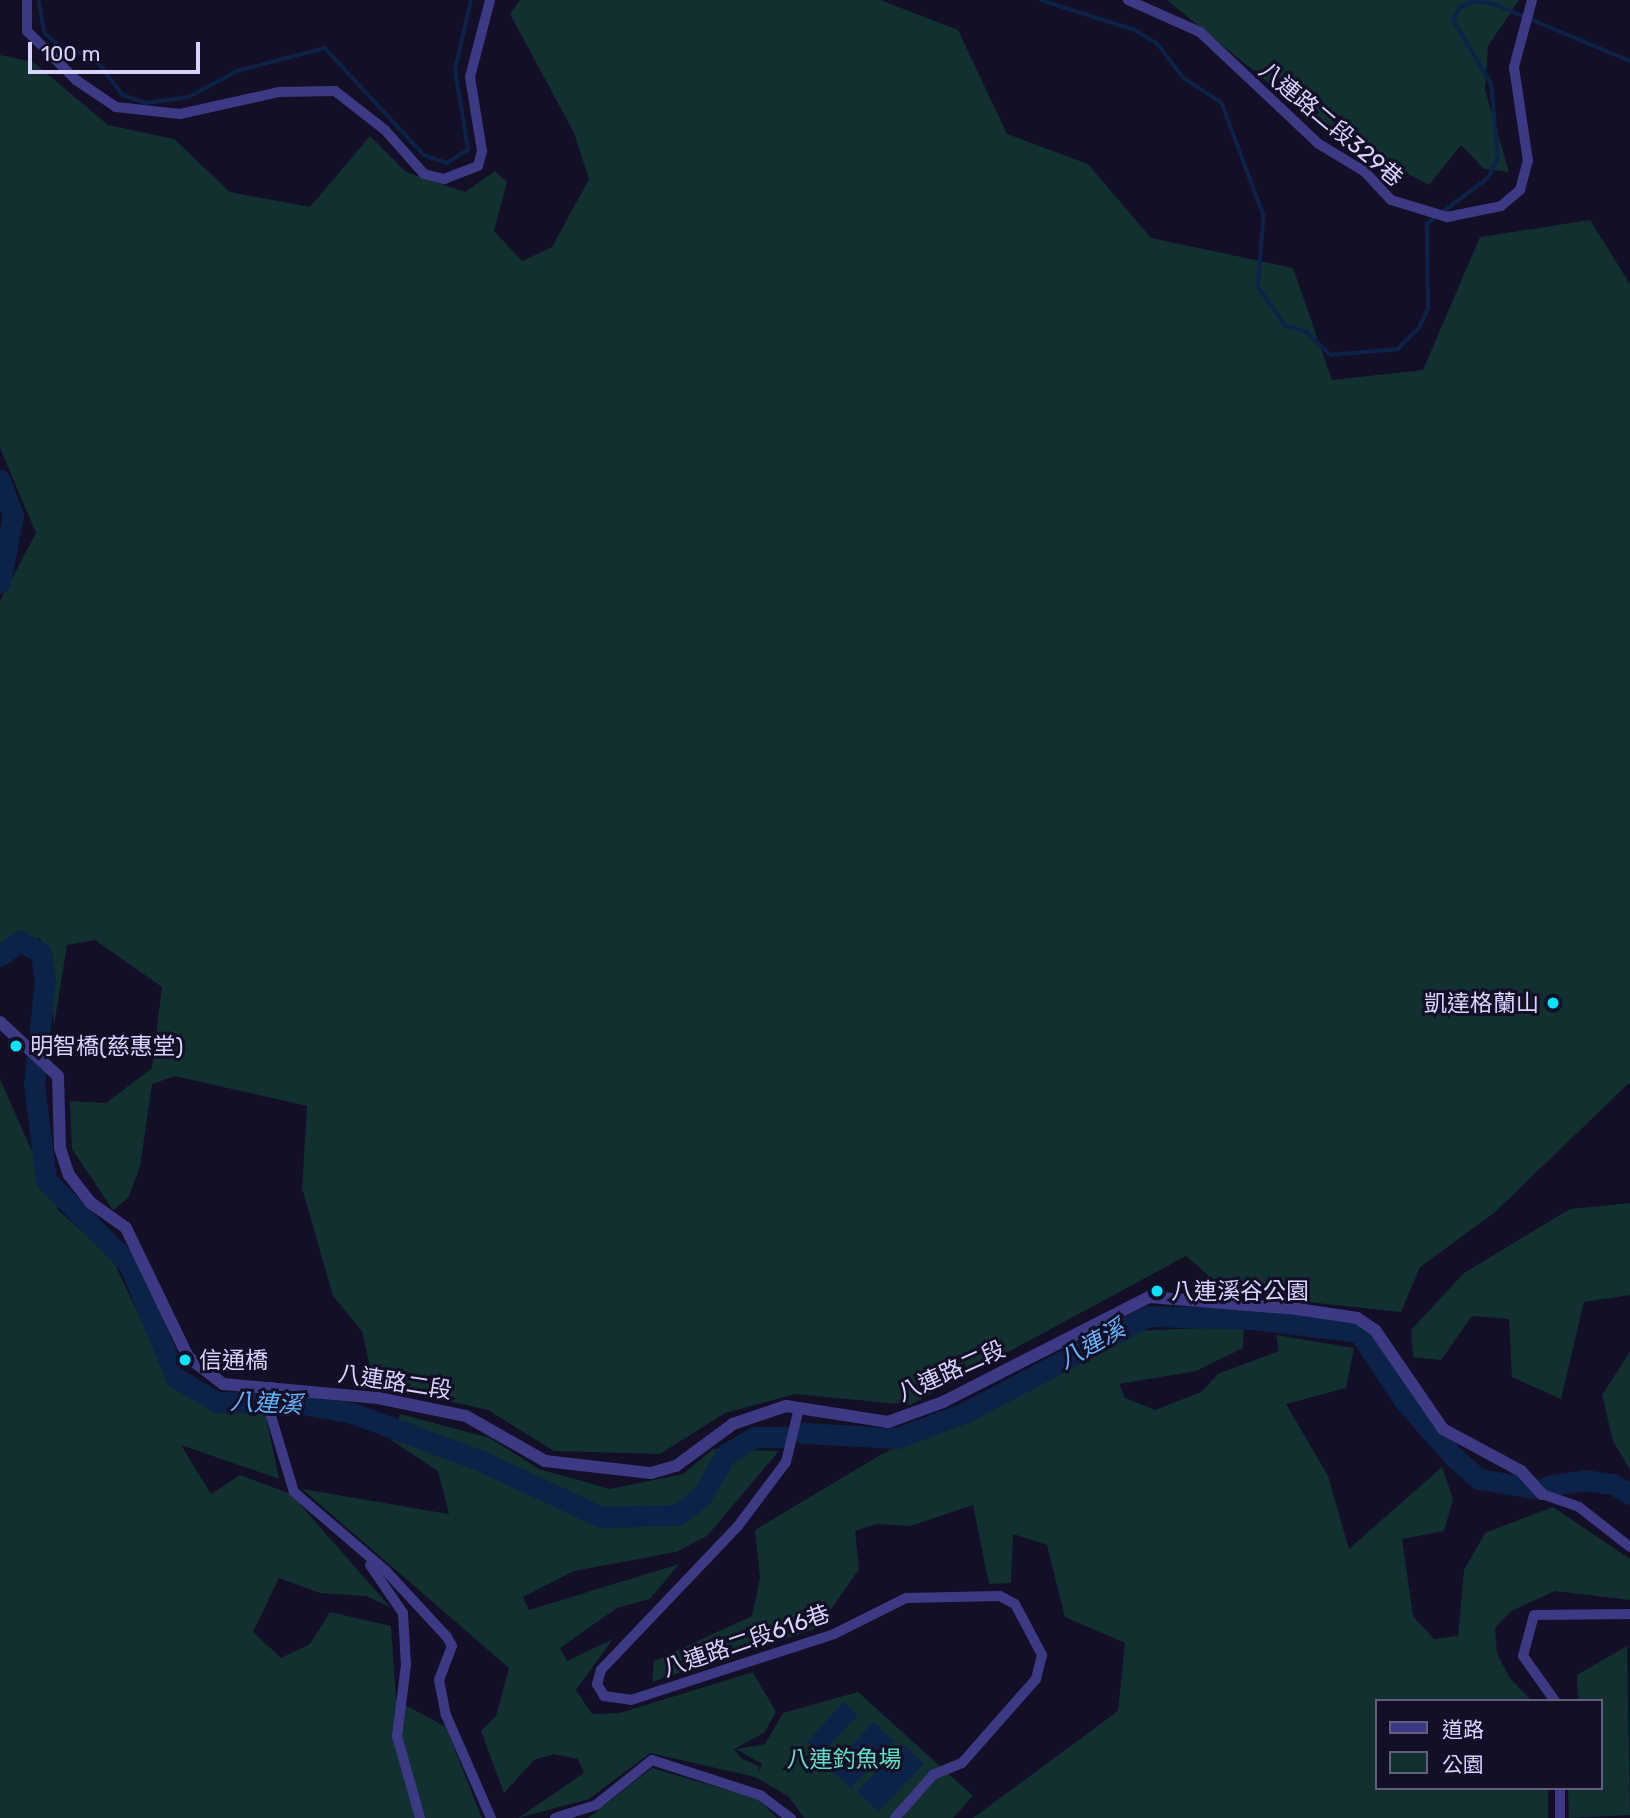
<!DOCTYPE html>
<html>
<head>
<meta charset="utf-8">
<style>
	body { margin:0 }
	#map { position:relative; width:1630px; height:1818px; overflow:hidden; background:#130f26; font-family:Rubik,"Noto Sans TC",sans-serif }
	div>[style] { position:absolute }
	.green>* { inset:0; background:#12302f }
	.water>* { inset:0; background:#0c2248; transform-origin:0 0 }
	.stream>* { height:3.5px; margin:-1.75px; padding:0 1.75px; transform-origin:1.75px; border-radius:1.75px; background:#0c2248 }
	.river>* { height:21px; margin:-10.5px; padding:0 10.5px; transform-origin:10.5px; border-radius:10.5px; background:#0c2248 }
	.minor>* { height:10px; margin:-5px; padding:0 5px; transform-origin:5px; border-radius:5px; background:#3d3a85 }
	.tertiary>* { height:12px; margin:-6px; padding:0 6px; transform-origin:6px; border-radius:6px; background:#3d3a85 }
	.dots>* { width:19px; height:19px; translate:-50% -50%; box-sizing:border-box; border:4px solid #130f26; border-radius:50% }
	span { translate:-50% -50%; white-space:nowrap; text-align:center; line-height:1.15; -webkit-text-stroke:6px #130f26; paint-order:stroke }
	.street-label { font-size:23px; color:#d9d4ff }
	.poi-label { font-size:23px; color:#d9d4ff }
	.right { translate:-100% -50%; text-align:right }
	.left { translate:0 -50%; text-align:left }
	.park-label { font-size:23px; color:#5fe0c0 }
	.water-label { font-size:24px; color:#62b6ff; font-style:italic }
	.legend { position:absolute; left:1375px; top:1699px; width:228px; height:91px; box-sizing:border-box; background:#130f26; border:2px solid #625e7d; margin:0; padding:9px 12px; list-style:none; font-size:21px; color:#d9d4ff }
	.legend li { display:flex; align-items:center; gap:14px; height:35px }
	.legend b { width:35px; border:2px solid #625e7d }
	.scale { position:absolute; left:28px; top:42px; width:172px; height:32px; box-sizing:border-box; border:4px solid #d9d4ff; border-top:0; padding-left:9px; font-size:21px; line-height:24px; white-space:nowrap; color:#d9d4ff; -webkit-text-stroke:5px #130f26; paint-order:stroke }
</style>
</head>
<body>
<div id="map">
	<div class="green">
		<div style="clip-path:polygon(520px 0,880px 0,958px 30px,1007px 134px,1088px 164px,1151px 238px,1293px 268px,1332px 380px,1423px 370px,1480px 237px,1590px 220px,1630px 284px,1630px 1082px,1494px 1213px,1420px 1267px,1401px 1312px,1205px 1291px,1208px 1275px,1186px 1256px,910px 1405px,795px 1394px,725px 1413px,660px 1454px,554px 1451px,488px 1410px,374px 1384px,362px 1331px,333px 1296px,302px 1188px,307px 1106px,175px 1076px,152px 1084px,140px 1167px,128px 1198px,113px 1210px,72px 1149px,70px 1101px,106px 1103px,152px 1068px,162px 987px,95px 940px,67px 945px,54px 1026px,49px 951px,39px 938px,0 957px,0 601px,36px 533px,0 448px,0 55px,33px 62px,108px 125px,174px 139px,230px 192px,310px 207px,370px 136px,406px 172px,465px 192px,495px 171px,507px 182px,494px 231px,522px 261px,552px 247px,589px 179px,574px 133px,510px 14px)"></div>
		<div style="clip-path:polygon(1167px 0,1519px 0,1488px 46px,1485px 90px,1509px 172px,1484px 169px,1461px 145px,1429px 185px,1326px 130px)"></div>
		<div style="clip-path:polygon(0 1079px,58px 1210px,112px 1258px,161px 1362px,211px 1410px,265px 1412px,279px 1479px,181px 1445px,211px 1494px,240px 1475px,291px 1494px,391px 1608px,367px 1596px,320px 1593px,279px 1578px,253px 1632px,281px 1658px,310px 1644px,330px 1612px,391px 1626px,396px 1700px,446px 1727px,482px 1818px,0 1818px)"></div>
		<div style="clip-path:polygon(1630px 1203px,1630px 1295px,1584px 1302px,1561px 1399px,1512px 1377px,1509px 1319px,1472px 1316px,1441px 1360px,1413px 1357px,1411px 1330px,1464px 1273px,1570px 1209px)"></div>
		<div style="clip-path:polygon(1244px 1326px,1243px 1348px,1196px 1371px,1119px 1384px,1125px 1398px,1155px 1410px,1201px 1392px,1218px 1374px,1279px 1351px,1276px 1335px,1354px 1348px,1346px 1388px,1286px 1404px,1328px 1476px,1349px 1549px,1442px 1467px,1453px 1499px,1444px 1531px,1402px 1539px,1413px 1616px,1434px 1639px,1458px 1636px,1464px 1570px,1485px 1533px,1553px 1507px,1630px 1559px,1630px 1600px,1555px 1591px,1511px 1611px,1495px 1628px,1497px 1653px,1509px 1677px,1532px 1701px,1376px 1701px,1376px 1788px,1548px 1788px,1548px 1818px,973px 1818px,1118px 1711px,1125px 1643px,1065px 1617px,1047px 1545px,1013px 1534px,1011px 1583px,989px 1584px,973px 1505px,911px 1526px,876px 1524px,855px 1531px,859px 1569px,818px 1628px,652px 1682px,654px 1661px,752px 1616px,760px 1578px,755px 1530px,882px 1454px,1137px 1331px)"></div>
		<div style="clip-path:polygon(1630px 1352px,1630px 1470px,1613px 1441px,1602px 1395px)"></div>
		<div style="clip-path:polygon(400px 1414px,490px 1438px,539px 1469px,610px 1489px,683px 1474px,713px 1449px,779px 1451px,707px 1536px,676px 1552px,574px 1571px,523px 1597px,529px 1610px,679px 1564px,650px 1599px,617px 1608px,560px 1648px,567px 1661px,613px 1639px,576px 1690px,592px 1714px,620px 1713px,753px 1672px,776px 1712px,764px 1733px,734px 1749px,741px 1758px,759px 1766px,757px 1774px,762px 1764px,736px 1749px,765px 1744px,783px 1713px,858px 1692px,973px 1796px,953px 1818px,804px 1818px,789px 1797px,755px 1777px,650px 1753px,589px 1799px,518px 1818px,584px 1773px,578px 1759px,554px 1754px,534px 1760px,504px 1793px,481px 1731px,496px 1716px,509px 1668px,302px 1489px,449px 1514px,438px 1471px,391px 1440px)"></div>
		<div style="clip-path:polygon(1627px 1646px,1630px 1815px,1569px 1818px,1568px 1788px,1600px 1788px,1600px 1701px,1578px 1701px,1577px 1675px)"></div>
		<div style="clip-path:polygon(652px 1768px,758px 1799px,777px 1818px,588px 1818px)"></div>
	</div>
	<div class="water">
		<div style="left:844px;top:1702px;width:19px;height:55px;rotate:43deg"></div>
		<div style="left:873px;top:1722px;width:28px;height:64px;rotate:42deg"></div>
		<div style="left:903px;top:1744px;width:29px;height:66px;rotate:44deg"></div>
	</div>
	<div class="stream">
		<div style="left:39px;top:0;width:34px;rotate:80deg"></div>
		<div style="left:45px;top:33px;width:21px;rotate:41deg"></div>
		<div style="left:61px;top:47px;width:36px;rotate:18deg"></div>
		<div style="left:95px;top:58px;width:46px;rotate:52.9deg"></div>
		<div style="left:123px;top:95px;width:24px;rotate:19deg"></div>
		<div style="left:146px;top:103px;width:43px;rotate:-7.9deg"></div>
		<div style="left:189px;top:97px;width:55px;rotate:-28.4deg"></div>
		<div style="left:237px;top:71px;width:91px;rotate:-14.6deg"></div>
		<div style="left:325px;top:48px;width:146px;rotate:47.2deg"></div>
		<div style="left:424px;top:155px;width:24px;rotate:19deg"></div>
		<div style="left:447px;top:163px;width:25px;rotate:-32deg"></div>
		<div style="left:468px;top:150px;width:81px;rotate:-99.2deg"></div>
		<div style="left:455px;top:70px;width:72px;rotate:-77.1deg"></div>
		<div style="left:1041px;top:0;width:99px;rotate:17.7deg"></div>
		<div style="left:1135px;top:30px;width:26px;rotate:31deg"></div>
		<div style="left:1157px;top:43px;width:44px;rotate:52.4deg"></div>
		<div style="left:1184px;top:78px;width:45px;rotate:33.3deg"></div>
		<div style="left:1222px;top:103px;width:121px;rotate:69.6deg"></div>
		<div style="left:1264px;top:216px;width:71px;rotate:94.8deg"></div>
		<div style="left:1258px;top:287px;width:47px;rotate:54.6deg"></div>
		<div style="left:1285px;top:325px;width:23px;rotate:18deg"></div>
		<div style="left:1307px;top:332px;width:33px;rotate:44deg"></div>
		<div style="left:1331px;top:355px;width:67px;rotate:-5.1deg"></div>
		<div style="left:1398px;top:349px;width:30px;rotate:-45deg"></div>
		<div style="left:1419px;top:328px;width:21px;rotate:-65deg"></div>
		<div style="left:1428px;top:309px;width:85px;rotate:-90.7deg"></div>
		<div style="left:1427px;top:224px;width:76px;rotate:-37deg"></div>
		<div style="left:1488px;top:178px;width:22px;rotate:-63deg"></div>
		<div style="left:1498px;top:158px;width:74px;rotate:-95.4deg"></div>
		<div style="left:1491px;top:84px;width:74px;rotate:-120.7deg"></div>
		<div style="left:1453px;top:20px;width:14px;rotate:-60deg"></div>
		<div style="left:1460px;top:8px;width:16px;rotate:-27deg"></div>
		<div style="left:1474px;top:1px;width:20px;rotate:9deg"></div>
		<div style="left:1494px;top:4px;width:147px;rotate:22.7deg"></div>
	</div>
	<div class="river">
		<div style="left:0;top:480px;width:37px;rotate:70deg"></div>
		<div style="left:13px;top:515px;width:69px;rotate:100.8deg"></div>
		<div style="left:0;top:956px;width:25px;rotate:-37deg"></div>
		<div style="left:20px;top:941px;width:24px;rotate:30deg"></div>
		<div style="left:41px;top:953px;width:27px;rotate:82deg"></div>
		<div style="left:45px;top:980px;width:105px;rotate:96deg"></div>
		<div style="left:34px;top:1084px;width:97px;rotate:82.9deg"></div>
		<div style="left:46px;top:1180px;width:118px;rotate:45.3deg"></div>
		<div style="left:129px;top:1264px;width:123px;rotate:67.6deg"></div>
		<div style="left:176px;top:1378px;width:48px;rotate:30.3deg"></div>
		<div style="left:217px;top:1402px;width:79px;rotate:0.7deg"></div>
		<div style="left:296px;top:1403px;width:57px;rotate:10.1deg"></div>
		<div style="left:352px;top:1413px;width:135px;rotate:20.3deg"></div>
		<div style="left:479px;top:1460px;width:135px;rotate:25deg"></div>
		<div style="left:601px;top:1517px;width:76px;rotate:-1.5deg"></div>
		<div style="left:677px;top:1515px;width:30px;rotate:-37deg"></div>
		<div style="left:701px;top:1497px;width:50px;rotate:-59.8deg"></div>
		<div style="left:726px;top:1454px;width:33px;rotate:-31deg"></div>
		<div style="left:754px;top:1437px;width:31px"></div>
		<div style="left:803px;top:1433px;width:94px;rotate:3deg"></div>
		<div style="left:897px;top:1438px;width:72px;rotate:-20.5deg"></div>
		<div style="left:964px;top:1413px;width:208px;rotate:-27.8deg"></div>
		<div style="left:1148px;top:1316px;width:105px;rotate:1.6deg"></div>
		<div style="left:1253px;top:1319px;width:107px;rotate:7deg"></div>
		<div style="left:1359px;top:1332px;width:80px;rotate:56.7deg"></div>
		<div style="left:1403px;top:1399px;width:74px;rotate:48.8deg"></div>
		<div style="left:1452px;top:1455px;width:36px;rotate:42deg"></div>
		<div style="left:1479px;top:1479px;width:56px;rotate:9.3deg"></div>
		<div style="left:1548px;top:1486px;width:36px;rotate:-9deg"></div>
		<div style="left:1584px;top:1480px;width:29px;rotate:8deg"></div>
		<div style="left:1613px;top:1484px;width:20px;rotate:30deg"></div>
	</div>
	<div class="minor">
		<div style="left:27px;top:0;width:31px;rotate:90deg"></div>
		<div style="left:27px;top:31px;width:69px;rotate:45deg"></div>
		<div style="left:76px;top:80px;width:48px;rotate:34deg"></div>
		<div style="left:116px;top:107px;width:64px;rotate:6.2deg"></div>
		<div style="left:180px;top:114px;width:101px;rotate:-12.5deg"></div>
		<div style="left:279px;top:92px;width:56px;rotate:-1deg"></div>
		<div style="left:335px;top:91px;width:63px;rotate:38deg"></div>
		<div style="left:385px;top:130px;width:59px;rotate:48.4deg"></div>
		<div style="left:424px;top:174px;width:21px;rotate:14deg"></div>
		<div style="left:444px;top:179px;width:36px;rotate:-21deg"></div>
		<div style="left:478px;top:166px;width:16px;rotate:-75deg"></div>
		<div style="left:482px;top:151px;width:75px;rotate:-99.2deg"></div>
		<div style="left:470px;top:77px;width:80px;rotate:-75.4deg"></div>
		<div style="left:1128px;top:0;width:79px;rotate:24deg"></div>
		<div style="left:1200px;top:32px;width:163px;rotate:43.3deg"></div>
		<div style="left:1319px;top:144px;width:54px;rotate:31.3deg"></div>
		<div style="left:1365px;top:172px;width:38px;rotate:47deg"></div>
		<div style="left:1391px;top:200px;width:59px;rotate:16.9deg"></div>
		<div style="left:1447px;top:217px;width:55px;rotate:-11.5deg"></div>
		<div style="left:1501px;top:206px;width:25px;rotate:-40deg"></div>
		<div style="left:1520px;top:190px;width:30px;rotate:-75deg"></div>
		<div style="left:1528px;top:161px;width:95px;rotate:-98.5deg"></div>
		<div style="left:1514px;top:67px;width:69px;rotate:-75deg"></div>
		<div style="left:272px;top:1387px;width:29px;rotate:92deg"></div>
		<div style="left:271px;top:1416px;width:79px;rotate:73.2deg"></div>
		<div style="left:294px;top:1492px;width:120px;rotate:40.6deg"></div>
		<div style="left:385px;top:1570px;width:91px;rotate:47.2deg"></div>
		<div style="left:447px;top:1637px;width:10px;rotate:61deg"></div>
		<div style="left:452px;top:1646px;width:36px;rotate:111deg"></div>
		<div style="left:439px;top:1680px;width:36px;rotate:79deg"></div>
		<div style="left:446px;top:1715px;width:112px;rotate:66.4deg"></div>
		<div style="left:799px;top:1408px;width:56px;rotate:103.5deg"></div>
		<div style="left:786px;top:1462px;width:80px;rotate:126.9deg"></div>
		<div style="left:738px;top:1526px;width:199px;rotate:133.6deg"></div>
		<div style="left:601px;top:1670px;width:15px;rotate:106deg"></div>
		<div style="left:597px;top:1684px;width:14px;rotate:60deg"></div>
		<div style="left:604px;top:1696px;width:27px;rotate:8deg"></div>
		<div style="left:631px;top:1700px;width:213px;rotate:-18deg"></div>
		<div style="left:834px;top:1634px;width:80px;rotate:-26.6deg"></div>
		<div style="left:906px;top:1598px;width:94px;rotate:-1.2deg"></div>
		<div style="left:1000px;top:1596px;width:17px;rotate:28deg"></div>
		<div style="left:1015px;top:1604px;width:58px;rotate:62.1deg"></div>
		<div style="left:1042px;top:1655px;width:25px;rotate:104deg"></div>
		<div style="left:1036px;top:1679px;width:112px;rotate:131.4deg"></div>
		<div style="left:962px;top:1763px;width:31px;rotate:158deg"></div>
		<div style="left:933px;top:1775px;width:57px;rotate:131.5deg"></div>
		<div style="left:1542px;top:1494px;width:39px;rotate:19deg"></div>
		<div style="left:1579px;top:1507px;width:65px;rotate:38.1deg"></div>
		<div style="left:370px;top:1565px;width:58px;rotate:55.5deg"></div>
		<div style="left:403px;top:1613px;width:52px;rotate:86.7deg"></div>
		<div style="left:406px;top:1665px;width:72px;rotate:97.2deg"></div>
		<div style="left:397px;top:1736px;width:85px;rotate:74.3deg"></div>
		<div style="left:1555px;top:1701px;width:55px;rotate:-125.4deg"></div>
		<div style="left:1523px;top:1656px;width:42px;rotate:-75deg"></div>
		<div style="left:1534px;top:1615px;width:96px;rotate:-0.6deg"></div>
		<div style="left:555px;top:1818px;width:43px;rotate:-17.6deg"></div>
		<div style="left:596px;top:1805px;width:72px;rotate:-38.8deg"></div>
		<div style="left:652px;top:1760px;width:114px;rotate:18deg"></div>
		<div style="left:760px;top:1795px;width:39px;rotate:37deg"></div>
		<div style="left:1560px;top:1818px;width:30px;rotate:-90deg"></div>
	</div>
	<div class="tertiary">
		<div style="left:0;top:1022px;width:79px;rotate:43deg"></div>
		<div style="left:58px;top:1076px;width:72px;rotate:88.4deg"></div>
		<div style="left:60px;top:1148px;width:28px;rotate:72deg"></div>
		<div style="left:69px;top:1175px;width:36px;rotate:52deg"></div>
		<div style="left:91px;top:1203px;width:43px;rotate:35.5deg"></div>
		<div style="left:126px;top:1228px;width:143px;rotate:64.3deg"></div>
		<div style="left:188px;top:1357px;width:44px;rotate:37.6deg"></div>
		<div style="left:223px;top:1384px;width:156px;rotate:5.2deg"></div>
		<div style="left:378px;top:1398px;width:90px;rotate:11.6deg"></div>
		<div style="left:466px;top:1416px;width:91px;rotate:29.7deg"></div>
		<div style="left:545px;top:1461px;width:107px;rotate:6.5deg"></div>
		<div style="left:651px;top:1473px;width:26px;rotate:-16deg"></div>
		<div style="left:676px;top:1466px;width:71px;rotate:-36.4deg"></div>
		<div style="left:733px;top:1424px;width:56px;rotate:-18.8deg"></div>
		<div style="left:786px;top:1406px;width:103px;rotate:8.9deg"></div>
		<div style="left:888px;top:1422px;width:59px;rotate:-20deg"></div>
		<div style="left:943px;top:1402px;width:231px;rotate:-27deg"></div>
		<div style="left:1149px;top:1297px;width:148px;rotate:4.6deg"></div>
		<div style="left:1297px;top:1309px;width:61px;rotate:8.5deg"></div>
		<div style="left:1357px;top:1318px;width:22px;rotate:34deg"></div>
		<div style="left:1375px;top:1330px;width:120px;rotate:55.5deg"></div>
		<div style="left:1443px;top:1429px;width:89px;rotate:28.3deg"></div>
		<div style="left:1521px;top:1471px;width:31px;rotate:48deg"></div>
	</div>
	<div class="dots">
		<div style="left:1553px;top:1003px;background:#00e5ff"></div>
		<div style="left:16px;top:1046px;background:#00e5ff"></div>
		<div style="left:1157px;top:1291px;background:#00e5ff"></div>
		<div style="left:185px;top:1360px;background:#00e5ff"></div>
	</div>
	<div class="street-label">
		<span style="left:1331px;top:124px;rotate:40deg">八連路二段329巷</span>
		<span style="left:951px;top:1371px;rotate:-24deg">八連路二段</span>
		<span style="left:395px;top:1382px;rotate:9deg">八連路二段</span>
		<span style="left:746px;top:1641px;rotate:-19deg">八連路二段616巷</span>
	</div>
	<div class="poi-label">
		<span class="right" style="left:1539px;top:1003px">凱達格蘭山</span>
		<span class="left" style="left:30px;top:1046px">明智橋(慈惠堂)</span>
		<span class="left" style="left:1171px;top:1291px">八連溪谷公園</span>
		<span class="left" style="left:199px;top:1360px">信通橋</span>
	</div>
	<div class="park-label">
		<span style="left:844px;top:1759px">八連釣魚場</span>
	</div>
	<div class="water-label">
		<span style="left:1092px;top:1345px;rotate:-30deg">八連溪</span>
		<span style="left:266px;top:1404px;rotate:3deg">八連溪</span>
	</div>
	<ul class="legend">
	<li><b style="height:9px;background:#3d3a85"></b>道路</li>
	<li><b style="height:19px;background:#12302f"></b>公園</li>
	</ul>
	<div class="scale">100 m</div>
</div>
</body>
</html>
